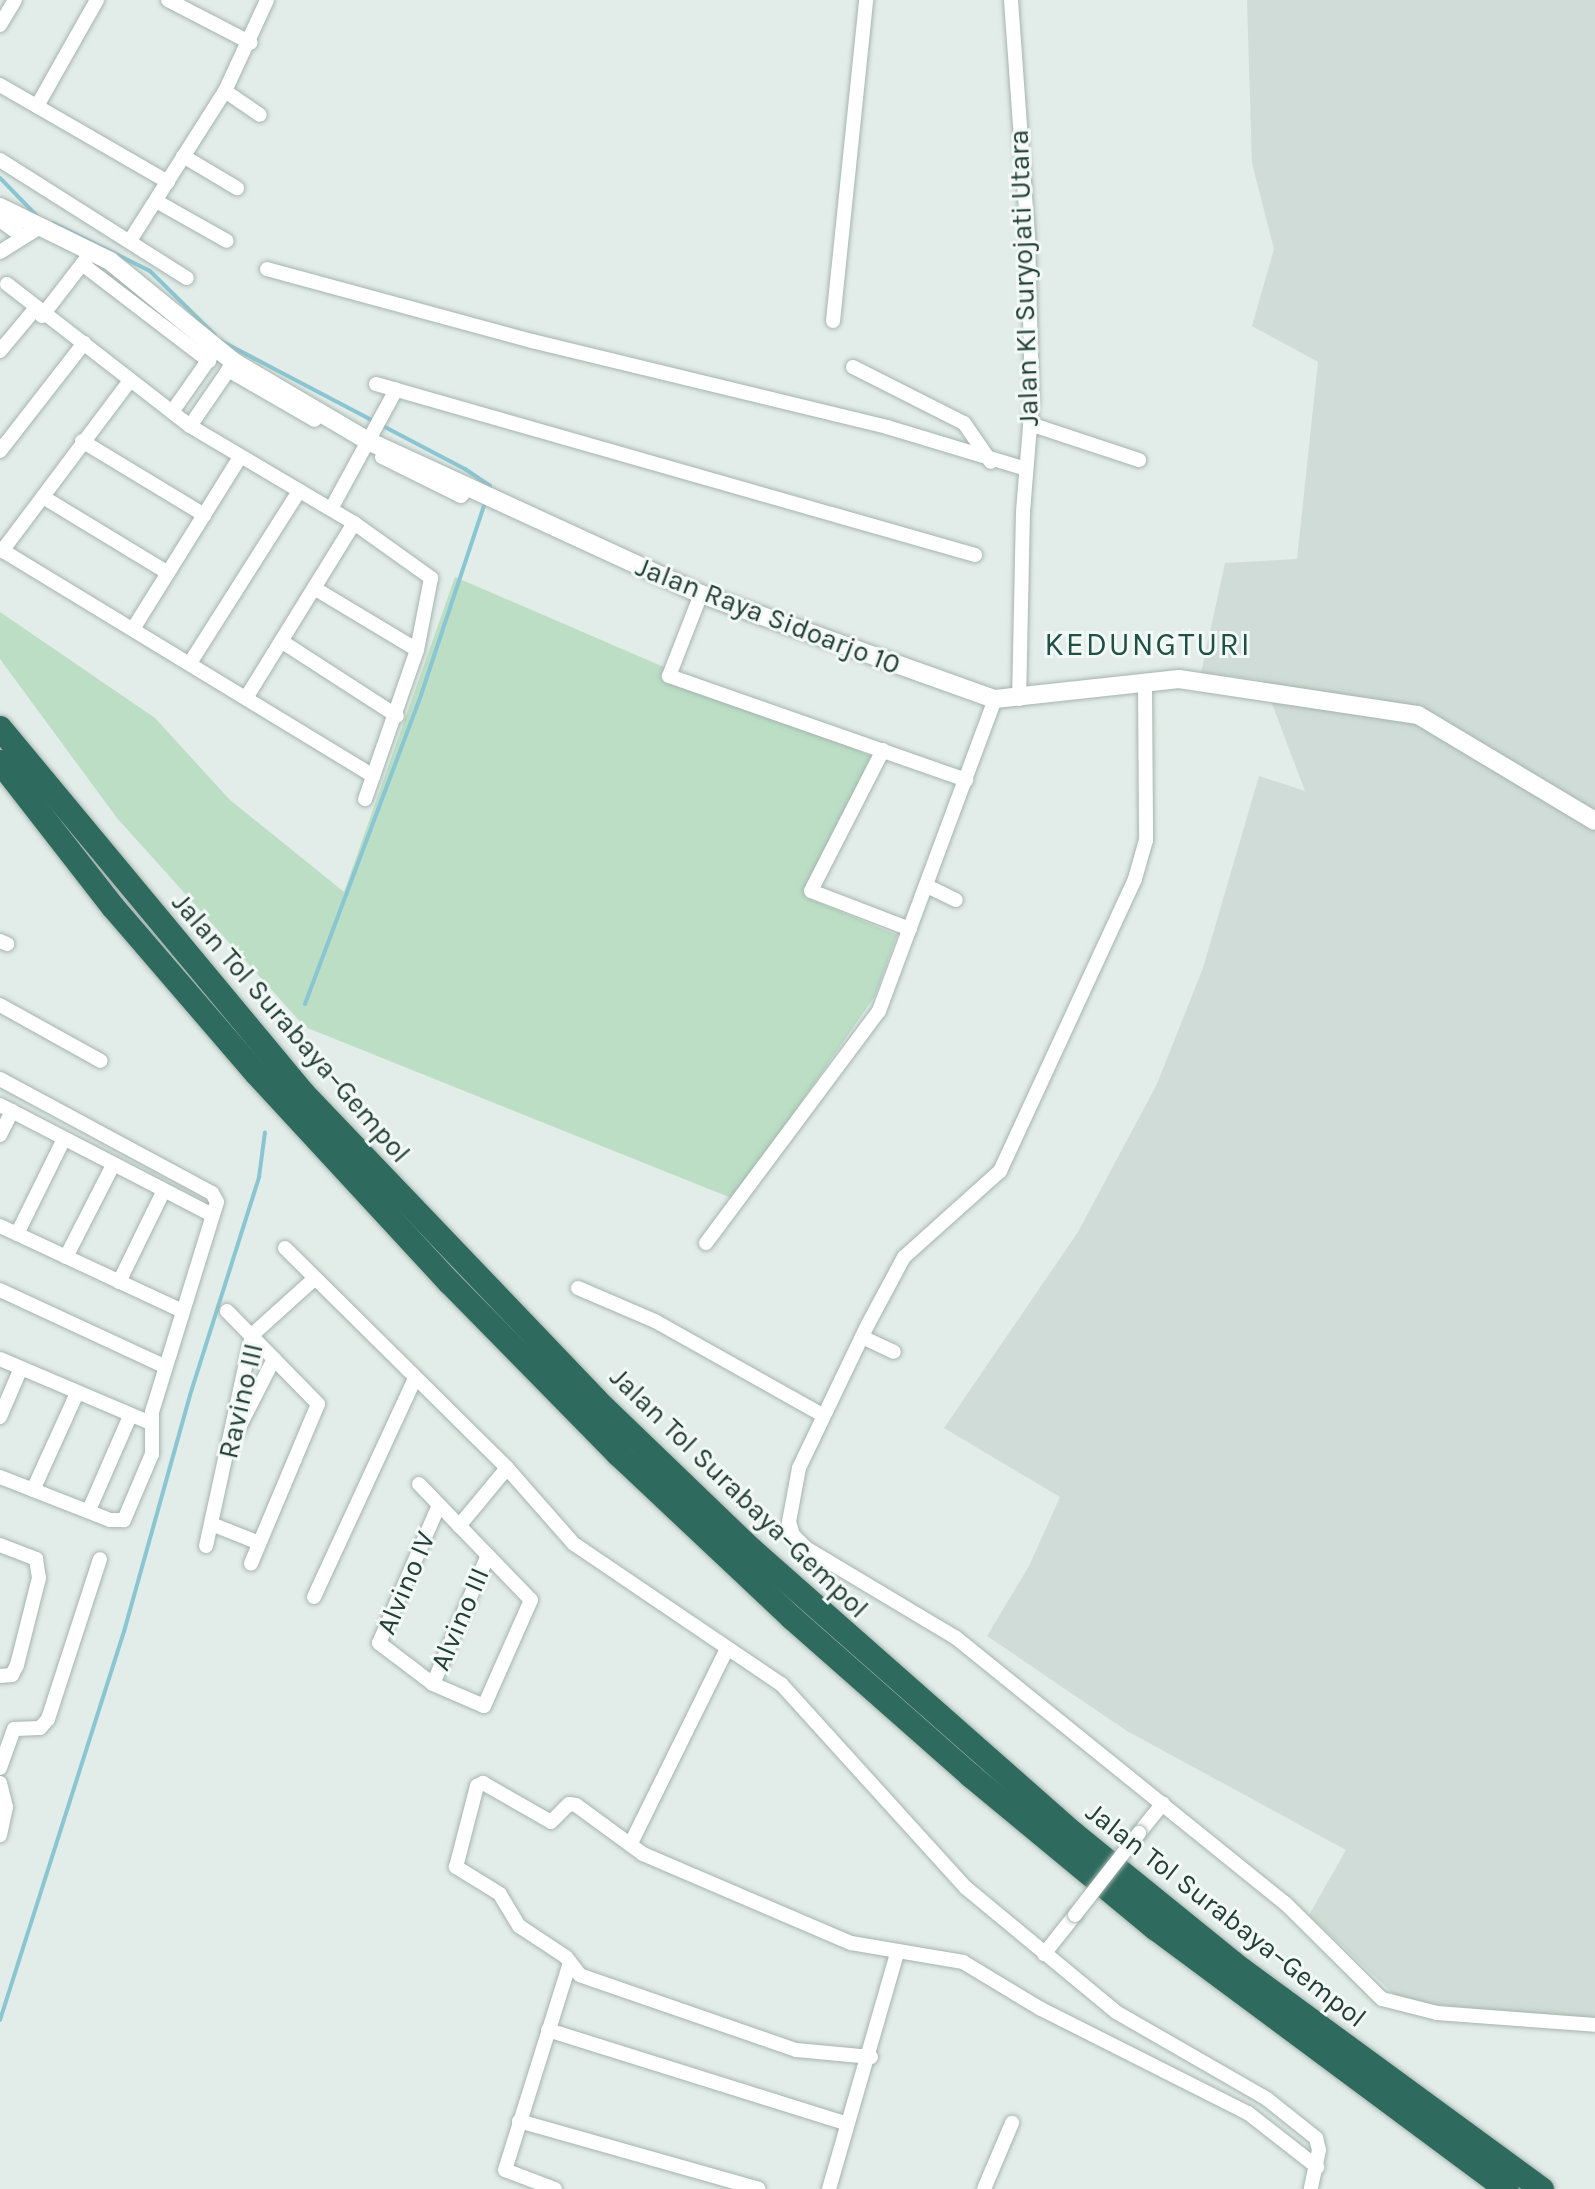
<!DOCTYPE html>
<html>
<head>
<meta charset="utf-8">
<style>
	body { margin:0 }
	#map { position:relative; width:1595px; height:2189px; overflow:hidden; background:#e2ece8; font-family:Karla,sans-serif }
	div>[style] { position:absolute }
	.built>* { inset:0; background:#d0dcd7 }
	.green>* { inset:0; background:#bbdec5 }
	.stream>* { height:4px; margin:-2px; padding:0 2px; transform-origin:2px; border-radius:2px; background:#8ac6d2 }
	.roads { filter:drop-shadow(0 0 2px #a5b4af) drop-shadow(0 0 2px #a5b4af) }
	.minor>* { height:14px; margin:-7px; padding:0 7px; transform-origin:7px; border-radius:7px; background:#fff }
	.tertiary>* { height:18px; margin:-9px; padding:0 9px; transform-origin:9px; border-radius:9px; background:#fff }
	.motorway>* { height:24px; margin:-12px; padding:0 12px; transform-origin:12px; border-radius:12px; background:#2e6a5e }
	.bridges { filter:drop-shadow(0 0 2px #a5b4af) drop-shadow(0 0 2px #a5b4af) }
	.minor-bridge>* { height:14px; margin:-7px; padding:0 7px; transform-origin:7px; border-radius:7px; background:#fff }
	span { translate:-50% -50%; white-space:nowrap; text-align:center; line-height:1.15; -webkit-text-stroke:6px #f3f9f6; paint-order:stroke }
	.street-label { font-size:28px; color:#223e36 }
	.quarter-label { font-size:32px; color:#1e5044; letter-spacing:2px }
</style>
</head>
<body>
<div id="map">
	<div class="built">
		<div style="clip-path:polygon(1247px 0,1595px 0,1595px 2021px,1401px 2001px,1309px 1915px,1346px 1850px,1127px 1731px,987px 1636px,1029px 1566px,1060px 1497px,944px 1428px,1078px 1232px,1157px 1084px,1203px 968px,1259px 776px,1305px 791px,1263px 680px,1201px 673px,1225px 563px,1297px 559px,1318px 362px,1252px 326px,1274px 249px,1252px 163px)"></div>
	</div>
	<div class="green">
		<div style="clip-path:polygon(455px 577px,875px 758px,805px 897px,897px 935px,875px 996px,734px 1199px,305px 1027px,117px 818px,0 659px,0 612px,155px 718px,230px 800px,344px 892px)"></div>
	</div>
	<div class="stream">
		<div style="left:0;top:178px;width:53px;rotate:45.8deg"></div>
		<div style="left:53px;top:223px;width:108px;rotate:26.3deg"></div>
		<div style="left:150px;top:271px;width:91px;rotate:44.6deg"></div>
		<div style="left:221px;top:341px;width:276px;rotate:27.7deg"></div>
		<div style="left:465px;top:469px;width:30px;rotate:34deg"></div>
		<div style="left:490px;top:486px;width:5px;rotate:101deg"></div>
		<div style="left:305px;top:1004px;width:330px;rotate:-69.4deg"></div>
		<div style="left:421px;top:695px;width:206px;rotate:-71.6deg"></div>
		<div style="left:0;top:2020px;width:411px;rotate:-72.3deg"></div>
		<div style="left:125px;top:1628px;width:242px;rotate:-74.4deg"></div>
		<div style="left:190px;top:1395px;width:229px;rotate:-72.4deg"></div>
		<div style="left:259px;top:1177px;width:45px;rotate:-82.4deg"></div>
	</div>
	<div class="roads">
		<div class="minor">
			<div style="left:168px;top:0;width:93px;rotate:27.4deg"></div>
			<div style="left:1011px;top:0;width:236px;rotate:85.9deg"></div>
			<div style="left:1028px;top:235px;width:167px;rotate:88.6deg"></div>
			<div style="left:1032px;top:402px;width:109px;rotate:94.7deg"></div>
			<div style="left:1023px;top:511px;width:188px;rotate:91.2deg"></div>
			<div style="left:0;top:25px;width:29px;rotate:-59deg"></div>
			<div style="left:0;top:85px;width:194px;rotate:30deg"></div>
			<div style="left:225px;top:91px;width:42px;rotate:34.4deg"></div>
			<div style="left:37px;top:106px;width:122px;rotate:-60.5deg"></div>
			<div style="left:183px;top:156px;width:63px;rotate:30.7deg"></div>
			<div style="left:0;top:160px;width:221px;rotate:32.3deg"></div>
			<div style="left:156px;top:201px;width:81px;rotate:29.4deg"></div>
			<div style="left:0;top:220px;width:29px;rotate:36deg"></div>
			<div style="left:131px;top:239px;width:175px;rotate:-57.6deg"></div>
			<div style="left:225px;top:91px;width:100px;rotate:-65.2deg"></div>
			<div style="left:0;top:252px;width:47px;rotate:-32deg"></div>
			<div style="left:82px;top:264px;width:160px;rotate:37.4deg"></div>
			<div style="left:267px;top:269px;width:275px;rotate:15.2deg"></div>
			<div style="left:532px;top:341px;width:365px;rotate:13.6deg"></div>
			<div style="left:887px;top:427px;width:145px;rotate:16.8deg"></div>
			<div style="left:7px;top:284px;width:232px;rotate:37.8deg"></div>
			<div style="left:190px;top:426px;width:191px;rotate:30.6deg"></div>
			<div style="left:354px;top:523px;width:95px;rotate:35.5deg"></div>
			<div style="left:431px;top:578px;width:73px;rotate:101deg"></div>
			<div style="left:417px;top:650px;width:158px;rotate:109.2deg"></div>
			<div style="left:42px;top:316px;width:72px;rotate:-52.3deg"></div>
			<div style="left:833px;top:321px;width:323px;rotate:-84.1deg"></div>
			<div style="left:0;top:351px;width:55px;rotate:-50.2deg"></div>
			<div style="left:853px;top:367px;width:124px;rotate:26.8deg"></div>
			<div style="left:964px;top:423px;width:47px;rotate:55.3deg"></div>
			<div style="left:228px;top:370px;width:100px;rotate:29.9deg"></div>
			<div style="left:376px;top:384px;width:623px;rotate:15.93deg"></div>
			<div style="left:172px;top:412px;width:73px;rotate:-55deg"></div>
			<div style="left:1030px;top:424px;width:115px;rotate:18.3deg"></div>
			<div style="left:190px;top:426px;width:74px;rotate:-55.5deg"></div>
			<div style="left:82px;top:441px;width:143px;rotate:31.2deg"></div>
			<div style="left:0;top:451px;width:137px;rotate:-52.1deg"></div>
			<div style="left:382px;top:457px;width:88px;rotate:26.3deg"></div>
			<div style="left:461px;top:496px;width:9px;rotate:-49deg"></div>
			<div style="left:43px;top:497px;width:146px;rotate:31.3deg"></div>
			<div style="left:331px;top:509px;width:136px;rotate:-61.4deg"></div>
			<div style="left:0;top:549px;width:437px;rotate:31.3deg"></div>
			<div style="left:2px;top:551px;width:211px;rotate:-53.1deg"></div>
			<div style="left:314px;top:588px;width:120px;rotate:31deg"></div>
			<div style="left:701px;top:594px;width:88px;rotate:111.3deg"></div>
			<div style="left:669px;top:676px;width:315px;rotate:19.3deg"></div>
			<div style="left:133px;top:629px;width:200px;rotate:-58.1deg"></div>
			<div style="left:281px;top:641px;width:138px;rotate:32.9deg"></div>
			<div style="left:190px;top:663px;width:204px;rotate:-57.6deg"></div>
			<div style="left:1145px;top:685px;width:155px;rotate:89.6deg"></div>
			<div style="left:1146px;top:840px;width:41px;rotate:105.8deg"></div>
			<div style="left:1135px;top:879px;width:322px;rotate:114.8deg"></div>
			<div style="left:1000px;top:1171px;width:129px;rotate:138.1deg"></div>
			<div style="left:904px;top:1257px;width:76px;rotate:118.2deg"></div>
			<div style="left:868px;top:1324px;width:160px;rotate:115.6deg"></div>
			<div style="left:799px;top:1468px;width:55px;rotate:100.5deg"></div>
			<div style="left:789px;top:1522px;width:14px;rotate:73deg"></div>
			<div style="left:793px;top:1535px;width:18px;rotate:45deg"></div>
			<div style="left:806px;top:1548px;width:174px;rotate:30.9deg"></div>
			<div style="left:955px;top:1637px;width:424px;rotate:38.9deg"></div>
			<div style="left:1285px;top:1903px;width:136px;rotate:44.7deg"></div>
			<div style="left:1382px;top:1999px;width:57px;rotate:14.3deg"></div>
			<div style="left:1437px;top:2013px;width:158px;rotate:4.3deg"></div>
			<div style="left:246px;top:698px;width:206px;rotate:-58.3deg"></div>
			<div style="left:883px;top:750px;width:158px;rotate:117.1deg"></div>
			<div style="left:811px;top:891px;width:106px;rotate:21deg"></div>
			<div style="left:927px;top:886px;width:32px;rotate:26deg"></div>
			<div style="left:0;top:941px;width:8px;rotate:23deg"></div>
			<div style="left:0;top:1005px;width:115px;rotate:29deg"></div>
			<div style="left:0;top:1079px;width:241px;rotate:28.3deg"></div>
			<div style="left:212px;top:1193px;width:10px;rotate:61deg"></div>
			<div style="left:217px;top:1202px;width:220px;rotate:107.2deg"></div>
			<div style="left:152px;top:1412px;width:42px;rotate:90deg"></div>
			<div style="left:152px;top:1454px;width:72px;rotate:113deg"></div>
			<div style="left:124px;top:1520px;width:14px;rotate:180deg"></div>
			<div style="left:110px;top:1520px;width:118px;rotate:-158.6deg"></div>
			<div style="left:0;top:1105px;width:239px;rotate:27.4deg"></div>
			<div style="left:0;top:1135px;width:27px;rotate:-63deg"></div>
			<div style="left:0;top:1226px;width:201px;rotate:25deg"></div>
			<div style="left:17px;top:1234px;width:106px;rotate:-63.7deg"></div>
			<div style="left:706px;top:1243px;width:289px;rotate:-53.3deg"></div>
			<div style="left:879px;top:1011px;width:333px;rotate:-69.6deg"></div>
			<div style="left:285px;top:1248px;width:313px;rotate:44.7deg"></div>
			<div style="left:507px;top:1468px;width:101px;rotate:48.6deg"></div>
			<div style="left:574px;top:1544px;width:250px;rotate:34.1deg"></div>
			<div style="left:781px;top:1684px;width:274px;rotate:47.8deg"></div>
			<div style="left:965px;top:1887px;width:196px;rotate:39.6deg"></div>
			<div style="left:1116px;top:2012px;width:174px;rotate:29.9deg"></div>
			<div style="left:1267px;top:2099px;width:63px;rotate:38.5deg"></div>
			<div style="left:1316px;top:2138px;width:12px;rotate:76deg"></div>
			<div style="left:1319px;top:2150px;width:40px;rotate:102deg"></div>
			<div style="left:66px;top:1257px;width:103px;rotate:-62.9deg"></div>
			<div style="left:119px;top:1282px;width:100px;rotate:-63.9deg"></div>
			<div style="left:578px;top:1288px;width:84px;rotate:23.2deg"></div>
			<div style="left:655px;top:1321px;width:190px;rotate:29.3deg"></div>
			<div style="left:0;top:1290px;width:181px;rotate:24.9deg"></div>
			<div style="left:227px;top:1311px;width:130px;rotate:45.6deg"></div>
			<div style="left:318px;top:1404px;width:173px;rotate:112.8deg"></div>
			<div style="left:862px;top:1337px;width:35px;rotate:25deg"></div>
			<div style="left:0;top:1359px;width:164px;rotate:23deg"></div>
			<div style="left:0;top:1417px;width:53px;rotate:-66.8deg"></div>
			<div style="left:234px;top:1437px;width:88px;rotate:-62.9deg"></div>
			<div style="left:419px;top:1484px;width:161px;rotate:46deg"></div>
			<div style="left:531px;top:1600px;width:116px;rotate:113.9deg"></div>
			<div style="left:484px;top:1706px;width:56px;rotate:-156.7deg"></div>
			<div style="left:433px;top:1684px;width:68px;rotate:-142.8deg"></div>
			<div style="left:379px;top:1643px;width:150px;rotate:-66.5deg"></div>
			<div style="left:33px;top:1490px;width:107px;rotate:-65.6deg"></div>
			<div style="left:89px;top:1510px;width:103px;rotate:-66.4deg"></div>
			<div style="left:214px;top:1525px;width:48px;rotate:21.8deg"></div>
			<div style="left:459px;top:1526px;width:75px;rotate:-50.4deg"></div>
			<div style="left:0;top:1545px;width:39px;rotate:21deg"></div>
			<div style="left:36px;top:1559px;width:19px;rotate:81deg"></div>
			<div style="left:39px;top:1578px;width:90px;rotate:104.2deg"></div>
			<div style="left:17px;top:1665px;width:11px;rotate:117deg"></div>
			<div style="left:12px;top:1675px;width:12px;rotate:175deg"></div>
			<div style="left:206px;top:1546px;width:216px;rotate:-77.7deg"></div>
			<div style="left:252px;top:1335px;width:84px;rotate:-42.1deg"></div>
			<div style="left:314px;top:1597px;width:241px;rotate:-65.2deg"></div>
			<div style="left:433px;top:1684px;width:140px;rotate:-66.9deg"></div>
			<div style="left:0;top:1768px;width:41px;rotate:-70.3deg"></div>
			<div style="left:14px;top:1729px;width:26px;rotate:-2deg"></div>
			<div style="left:40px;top:1728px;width:12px;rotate:-48deg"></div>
			<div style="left:48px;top:1719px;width:168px;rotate:-72deg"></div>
			<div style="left:0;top:1783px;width:25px;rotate:76deg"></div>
			<div style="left:6px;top:1807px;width:29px;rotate:102deg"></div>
			<div style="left:1139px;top:1833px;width:38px;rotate:-51deg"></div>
			<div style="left:631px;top:1843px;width:216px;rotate:-63.7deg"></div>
			<div style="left:1044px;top:1954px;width:50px;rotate:-51.5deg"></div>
			<div style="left:548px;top:2030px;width:314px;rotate:17.4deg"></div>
			<div style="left:871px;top:2057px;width:75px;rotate:-174.7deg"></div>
			<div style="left:796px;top:2050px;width:229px;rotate:-160.9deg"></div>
			<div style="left:580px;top:1975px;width:23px;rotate:-128deg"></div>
			<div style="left:566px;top:1957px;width:56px;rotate:-146.6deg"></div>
			<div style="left:519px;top:1926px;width:37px;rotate:-121deg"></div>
			<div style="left:500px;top:1894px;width:52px;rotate:-148.5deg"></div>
			<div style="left:456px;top:1867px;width:84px;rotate:-75.5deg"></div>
			<div style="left:477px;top:1786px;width:7px;rotate:-27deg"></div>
			<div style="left:483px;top:1783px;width:78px;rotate:29.8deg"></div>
			<div style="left:551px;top:1822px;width:25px;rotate:-45deg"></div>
			<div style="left:569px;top:1804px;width:7px;rotate:8deg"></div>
			<div style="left:576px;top:1805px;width:83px;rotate:36.2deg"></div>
			<div style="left:643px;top:1854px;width:226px;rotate:23.2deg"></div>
			<div style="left:851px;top:1943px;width:114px;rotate:9.6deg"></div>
			<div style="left:963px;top:1962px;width:91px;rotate:31.1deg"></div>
			<div style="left:1041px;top:2009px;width:232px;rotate:26.7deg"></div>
			<div style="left:1248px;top:2113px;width:88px;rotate:38deg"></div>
			<div style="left:519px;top:2121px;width:249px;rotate:15.8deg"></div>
			<div style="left:555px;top:2189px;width:53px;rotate:-159.2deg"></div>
			<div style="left:505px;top:2170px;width:217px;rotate:-72.6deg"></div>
			<div style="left:829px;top:2189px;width:245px;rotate:-73.9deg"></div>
			<div style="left:984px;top:2189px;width:72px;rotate:-67deg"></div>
		</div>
		<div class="tertiary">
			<div style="left:0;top:207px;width:123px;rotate:26.1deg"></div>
			<div style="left:110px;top:261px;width:160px;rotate:39.2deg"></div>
			<div style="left:234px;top:362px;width:156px;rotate:30.5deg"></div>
			<div style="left:368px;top:441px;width:366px;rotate:24.7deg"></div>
			<div style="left:701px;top:594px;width:312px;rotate:19.7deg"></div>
			<div style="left:995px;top:699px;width:185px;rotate:-6.2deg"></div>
			<div style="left:1179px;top:679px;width:242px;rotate:8.6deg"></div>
			<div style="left:1418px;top:715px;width:206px;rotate:30.9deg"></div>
		</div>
		<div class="motorway">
			<div style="left:0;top:728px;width:476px;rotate:50.3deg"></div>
			<div style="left:304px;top:1094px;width:424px;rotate:46.3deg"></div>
			<div style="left:597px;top:1401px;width:215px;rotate:43.9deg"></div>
			<div style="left:752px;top:1550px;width:429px;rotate:41.4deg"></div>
			<div style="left:1074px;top:1834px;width:215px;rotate:39deg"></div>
			<div style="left:1241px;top:1969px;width:373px;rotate:36.2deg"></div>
			<div style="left:0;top:762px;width:184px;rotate:52.1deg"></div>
			<div style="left:113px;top:907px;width:219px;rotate:49.3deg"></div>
			<div style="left:256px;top:1073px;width:286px;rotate:47.3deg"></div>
			<div style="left:450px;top:1283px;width:240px;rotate:45.5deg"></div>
			<div style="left:618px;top:1454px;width:239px;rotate:43.3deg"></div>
			<div style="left:792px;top:1618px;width:239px;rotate:41.4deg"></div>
			<div style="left:971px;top:1776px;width:239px;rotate:39.6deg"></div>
			<div style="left:1155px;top:1928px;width:438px;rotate:36.6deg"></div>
		</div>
	</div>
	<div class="bridges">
		<div class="minor-bridge">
			<div style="left:1075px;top:1915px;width:104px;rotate:-52deg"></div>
		</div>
	</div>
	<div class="street-label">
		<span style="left:1024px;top:278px;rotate:-92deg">Jalan KI Suryojati Utara</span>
		<span style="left:768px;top:616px;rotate:21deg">Jalan Raya Sidoarjo 10</span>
		<span style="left:291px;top:1028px;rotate:49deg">Jalan Tol Surabaya–Gempol</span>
		<span style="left:241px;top:1401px;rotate:-77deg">Ravino III</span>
		<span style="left:739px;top:1493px;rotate:44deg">Jalan Tol Surabaya–Gempol</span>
		<span style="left:406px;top:1583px;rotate:-67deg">Alvino IV</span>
		<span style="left:460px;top:1619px;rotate:-67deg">Alvino III</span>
		<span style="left:1226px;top:1915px;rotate:38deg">Jalan Tol Surabaya–Gempol</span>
	</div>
	<div class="quarter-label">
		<span style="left:1148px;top:645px">KEDUNGTURI</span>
	</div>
</div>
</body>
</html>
